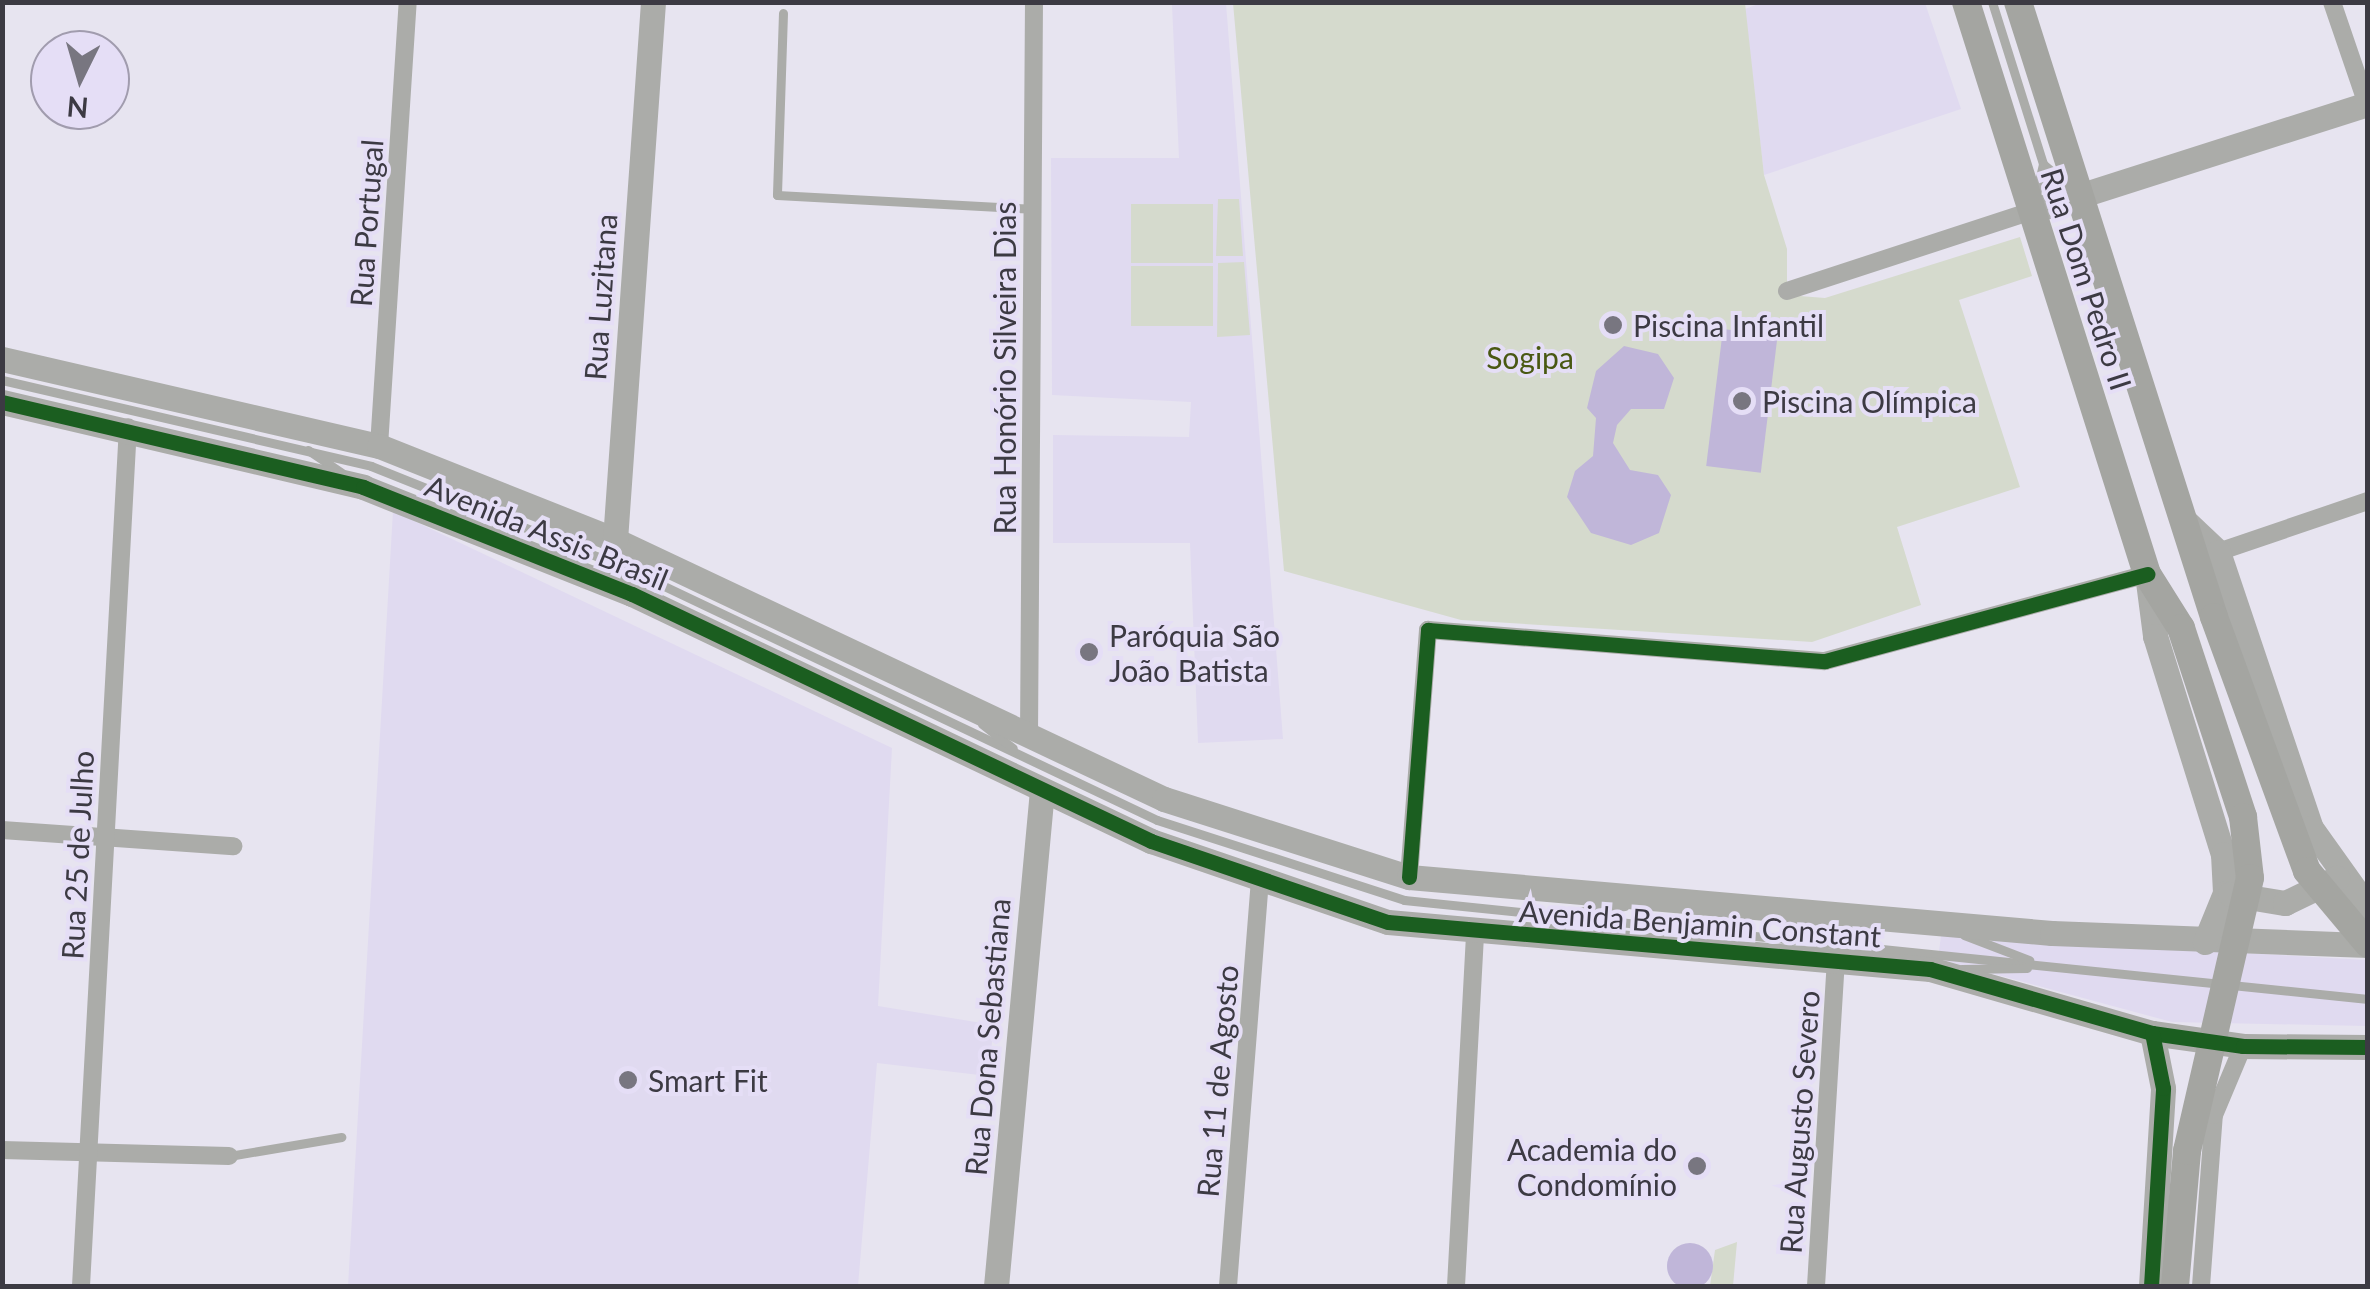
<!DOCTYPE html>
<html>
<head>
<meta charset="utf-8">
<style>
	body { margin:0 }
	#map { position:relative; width:2370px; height:1289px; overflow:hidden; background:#e7e4f0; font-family:Lato,sans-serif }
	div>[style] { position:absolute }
	.built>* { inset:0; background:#e0daf0 }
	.green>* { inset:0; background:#d5dacd; transform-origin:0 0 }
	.water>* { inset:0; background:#c0b6d9; transform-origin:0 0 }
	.round { border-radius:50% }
	.lane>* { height:9px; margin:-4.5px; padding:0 4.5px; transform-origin:4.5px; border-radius:4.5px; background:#abaca9 }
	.street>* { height:18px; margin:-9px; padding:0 9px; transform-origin:9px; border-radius:9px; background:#abaca9 }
	.secondary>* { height:25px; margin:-12.5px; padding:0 12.5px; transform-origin:12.5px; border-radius:12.5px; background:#abaca9 }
	.primary>* { height:28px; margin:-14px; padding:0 14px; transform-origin:14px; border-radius:14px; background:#a4a5a1 }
	.primary-bridge>* { height:28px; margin:-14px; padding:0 14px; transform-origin:14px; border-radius:14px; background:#a4a5a1 }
	.cycleway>* { height:15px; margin:-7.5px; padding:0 7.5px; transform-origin:7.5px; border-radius:7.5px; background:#1b5e20 }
	.dots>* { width:28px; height:28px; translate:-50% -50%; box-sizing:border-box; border:5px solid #e5def6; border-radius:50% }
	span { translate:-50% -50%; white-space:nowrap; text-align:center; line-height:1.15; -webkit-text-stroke:8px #e5def6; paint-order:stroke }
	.street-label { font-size:30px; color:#3c3a43 }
	.poi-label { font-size:30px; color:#3c3a43 }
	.left { translate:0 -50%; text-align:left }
	.right { translate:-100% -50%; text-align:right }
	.park-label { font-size:30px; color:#495812 }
	.frame { position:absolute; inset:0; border:5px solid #3c3a43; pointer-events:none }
	.north { position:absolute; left:30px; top:30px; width:100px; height:100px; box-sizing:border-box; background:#e5def6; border:2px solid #a19cae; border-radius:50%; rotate:185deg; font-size:28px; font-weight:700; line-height:40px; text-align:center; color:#3c3a43 }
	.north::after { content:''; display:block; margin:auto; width:35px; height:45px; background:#787680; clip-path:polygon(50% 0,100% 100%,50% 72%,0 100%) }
</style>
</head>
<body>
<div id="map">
	<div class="built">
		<div style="clip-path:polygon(1764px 2px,1925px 3px,1961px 109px,1764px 175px,1745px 9px)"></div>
		<div style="clip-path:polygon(1226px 3px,1283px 739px,1198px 743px,1190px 543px,1053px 543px,1053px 435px,1189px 437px,1191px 402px,1052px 395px,1051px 158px,1179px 158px,1172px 5px)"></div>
		<div style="clip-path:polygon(393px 511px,892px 748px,878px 1006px,994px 1025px,988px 1076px,877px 1063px,858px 1286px,348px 1286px)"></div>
		<div style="clip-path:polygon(1941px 936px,2367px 960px,2367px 1026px,2172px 1022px,1938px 959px)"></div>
	</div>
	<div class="green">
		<div style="clip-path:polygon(1233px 3px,1745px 3px,1764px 175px,1787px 249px,1787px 295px,1825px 298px,2020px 237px,2032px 276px,1959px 300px,2020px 487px,1897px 527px,1921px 605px,1812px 642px,1461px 620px,1284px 571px)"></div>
		<div style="clip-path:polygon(1218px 199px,1239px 199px,1243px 256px,1216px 256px)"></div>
		<div style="left:1131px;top:204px;width:82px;height:59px"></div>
		<div style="clip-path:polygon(1244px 262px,1250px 335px,1217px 337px,1218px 263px)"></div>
		<div style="left:1131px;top:266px;width:82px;height:60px"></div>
		<div style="clip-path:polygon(1737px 1242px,1733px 1286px,1710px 1286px,1715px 1250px)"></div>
	</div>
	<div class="water">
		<div style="left:1723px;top:329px;width:55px;height:138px;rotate:7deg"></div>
		<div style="clip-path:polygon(1624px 346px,1658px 354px,1674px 378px,1664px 409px,1631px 409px,1617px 425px,1613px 443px,1630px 470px,1658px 475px,1671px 495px,1659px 533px,1631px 545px,1591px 533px,1567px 497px,1575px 471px,1593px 456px,1596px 418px,1587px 408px,1596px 371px)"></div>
		<div class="round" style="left:1667px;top:1243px;width:46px;height:46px"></div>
	</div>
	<div class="lane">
		<div style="left:1992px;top:2px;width:170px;rotate:72.5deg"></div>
		<div style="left:2043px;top:164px;width:31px;rotate:103deg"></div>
		<div style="left:783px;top:13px;width:182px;rotate:91.9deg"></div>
		<div style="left:777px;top:195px;width:256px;rotate:3.1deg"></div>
		<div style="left:2043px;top:164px;width:33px;rotate:40deg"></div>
		<div style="left:2px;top:380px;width:379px;rotate:13.1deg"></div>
		<div style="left:371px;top:466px;width:272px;rotate:21.8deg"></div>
		<div style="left:624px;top:567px;width:590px;rotate:25.39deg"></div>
		<div style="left:1157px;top:820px;width:260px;rotate:17.9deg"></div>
		<div style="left:1404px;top:900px;width:969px;rotate:5.86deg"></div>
		<div style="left:308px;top:450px;width:40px;rotate:34deg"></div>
		<div style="left:982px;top:724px;width:39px;rotate:38deg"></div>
		<div style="left:1576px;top:912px;width:49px;rotate:-7deg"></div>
		<div style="left:1577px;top:921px;width:34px;rotate:17deg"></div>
		<div style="left:1964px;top:935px;width:70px;rotate:21deg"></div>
		<div style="left:1962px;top:969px;width:65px;rotate:-0.9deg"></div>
		<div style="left:229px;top:1156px;width:114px;rotate:-9.6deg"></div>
	</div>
	<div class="street">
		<div style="left:2332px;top:2px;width:111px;rotate:71.1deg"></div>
		<div style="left:1787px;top:291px;width:258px;rotate:-18.1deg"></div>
		<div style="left:379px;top:446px;width:445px;rotate:-86.3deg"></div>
		<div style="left:2218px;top:552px;width:158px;rotate:-18.8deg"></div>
		<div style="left:1029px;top:735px;width:733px;rotate:-89.61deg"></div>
		<div style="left:2px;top:830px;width:232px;rotate:4deg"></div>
		<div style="left:1409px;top:877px;width:248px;rotate:-85.6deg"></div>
		<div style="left:1428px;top:630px;width:398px;rotate:4.5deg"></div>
		<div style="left:1825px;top:661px;width:334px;rotate:-15.1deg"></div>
		<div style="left:2px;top:1150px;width:227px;rotate:1.5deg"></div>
		<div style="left:81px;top:1286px;width:860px;rotate:-86.87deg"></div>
		<div style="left:1228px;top:1286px;width:408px;rotate:-85.5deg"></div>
		<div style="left:1456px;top:1286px;width:354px;rotate:-86.9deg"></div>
		<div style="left:1816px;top:1286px;width:326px;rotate:-86.5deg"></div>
		<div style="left:2201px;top:1286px;width:171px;rotate:-85.7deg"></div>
		<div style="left:2214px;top:1115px;width:75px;rotate:-67.2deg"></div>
	</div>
	<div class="secondary">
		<div style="left:2032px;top:211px;width:353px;rotate:-17.7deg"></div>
		<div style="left:2px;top:359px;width:387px;rotate:13deg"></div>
		<div style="left:379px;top:446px;width:254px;rotate:21.7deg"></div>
		<div style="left:615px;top:540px;width:607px;rotate:25.26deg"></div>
		<div style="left:1164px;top:799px;width:257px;rotate:17.7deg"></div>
		<div style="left:1409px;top:877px;width:645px;rotate:4.98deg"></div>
		<div style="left:2052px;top:933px;width:316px;rotate:2.2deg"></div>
		<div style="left:2px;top:402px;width:371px;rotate:13.2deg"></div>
		<div style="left:363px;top:487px;width:289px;rotate:21.7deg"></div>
		<div style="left:632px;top:594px;width:575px;rotate:25.45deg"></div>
		<div style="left:1151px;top:841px;width:250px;rotate:18.9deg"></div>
		<div style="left:1388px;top:922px;width:544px;rotate:4.96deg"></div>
		<div style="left:1930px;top:969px;width:231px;rotate:16.1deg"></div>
		<div style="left:2152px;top:1033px;width:92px;rotate:8.1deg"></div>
		<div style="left:2243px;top:1046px;width:125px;rotate:0.5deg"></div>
		<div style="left:2182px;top:518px;width:50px;rotate:43.4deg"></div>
		<div style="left:2218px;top:552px;width:291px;rotate:71.4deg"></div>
		<div style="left:2311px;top:828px;width:98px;rotate:54.5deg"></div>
		<div style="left:2147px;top:574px;width:63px;rotate:82.6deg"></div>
		<div style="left:2155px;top:636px;width:228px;rotate:72.7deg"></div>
		<div style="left:2223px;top:854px;width:39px;rotate:87deg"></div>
		<div style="left:2225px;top:893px;width:53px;rotate:112.2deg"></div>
		<div style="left:632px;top:594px;width:57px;rotate:-107.5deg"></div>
		<div style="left:615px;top:540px;width:539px;rotate:-85.96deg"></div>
		<div style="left:2230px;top:894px;width:56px;rotate:9.3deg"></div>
		<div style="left:2285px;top:903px;width:58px;rotate:-25.7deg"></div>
		<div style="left:996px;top:1286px;width:494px;rotate:-84.7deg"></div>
		<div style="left:2151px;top:1286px;width:198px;rotate:-86.5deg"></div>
		<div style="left:2163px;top:1088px;width:56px;rotate:-101.3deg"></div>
	</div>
	<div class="primary">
		<div style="left:1966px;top:2px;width:600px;rotate:72.44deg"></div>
		<div style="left:2147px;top:574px;width:64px;rotate:57.8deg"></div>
		<div style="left:2018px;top:2px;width:645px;rotate:72.32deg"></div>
		<div style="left:2175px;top:1286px;width:136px;rotate:-84.9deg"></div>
	</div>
	<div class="primary-bridge">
		<div style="left:2214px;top:617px;width:270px;rotate:69.9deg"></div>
		<div style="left:2307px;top:871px;width:95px;rotate:50.1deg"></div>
		<div style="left:2181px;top:628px;width:199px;rotate:71.8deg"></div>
		<div style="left:2243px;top:817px;width:61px;rotate:83.5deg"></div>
		<div style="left:2250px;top:878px;width:280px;rotate:103deg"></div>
	</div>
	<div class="cycleway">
		<div style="left:2px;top:402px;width:371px;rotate:13.2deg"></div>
		<div style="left:363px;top:487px;width:289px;rotate:21.7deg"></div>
		<div style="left:632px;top:594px;width:575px;rotate:25.45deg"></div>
		<div style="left:1151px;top:841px;width:250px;rotate:18.9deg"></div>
		<div style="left:1388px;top:922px;width:544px;rotate:4.96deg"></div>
		<div style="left:1930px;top:969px;width:231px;rotate:16.1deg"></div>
		<div style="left:2152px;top:1033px;width:92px;rotate:8.1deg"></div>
		<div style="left:2243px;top:1046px;width:125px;rotate:0.5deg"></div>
		<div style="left:1409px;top:877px;width:248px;rotate:-85.6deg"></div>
		<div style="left:1428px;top:630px;width:398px;rotate:4.5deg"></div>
		<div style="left:1825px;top:661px;width:334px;rotate:-15.1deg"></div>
		<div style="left:2151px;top:1286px;width:198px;rotate:-86.5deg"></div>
		<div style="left:2163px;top:1088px;width:56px;rotate:-101.3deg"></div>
	</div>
	<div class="dots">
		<div style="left:1613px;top:325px;background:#787680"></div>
		<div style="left:1742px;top:401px;background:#787680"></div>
		<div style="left:1089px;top:652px;background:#787680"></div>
		<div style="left:628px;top:1080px;background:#787680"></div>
		<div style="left:1697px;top:1166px;background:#787680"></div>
	</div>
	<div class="street-label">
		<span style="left:366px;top:223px;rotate:-86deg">Rua Portugal</span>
		<span style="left:2087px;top:279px;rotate:72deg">Rua Dom Pedro II</span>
		<span style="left:600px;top:297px;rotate:-86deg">Rua Luzitana</span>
		<span style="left:1004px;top:368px;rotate:-90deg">Rua Honório Silveira Dias</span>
		<span style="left:547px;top:532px;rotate:22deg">Avenida Assis Brasil</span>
		<span style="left:77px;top:855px;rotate:-87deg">Rua 25 de Julho</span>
		<span style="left:1700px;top:923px;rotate:4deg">Avenida Benjamin Constant</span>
		<span style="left:987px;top:1037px;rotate:-85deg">Rua Dona Sebastiana</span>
		<span style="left:1217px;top:1081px;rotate:-85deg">Rua 11 de Agosto</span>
		<span style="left:1799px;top:1122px;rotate:-86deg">Rua Augusto Severo</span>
	</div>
	<div class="poi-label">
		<span class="left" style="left:1633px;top:325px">Piscina Infantil</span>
		<span class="left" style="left:1762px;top:401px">Piscina Olímpica</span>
		<span class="left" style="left:1109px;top:652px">Paróquia São<br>João Batista</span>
		<span class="left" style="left:648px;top:1080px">Smart Fit</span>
		<span class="right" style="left:1677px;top:1166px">Academia do<br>Condomínio</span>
	</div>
	<div class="park-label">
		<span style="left:1530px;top:357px">Sogipa</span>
	</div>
	<div class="frame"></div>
	<div class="north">N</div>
</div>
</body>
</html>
